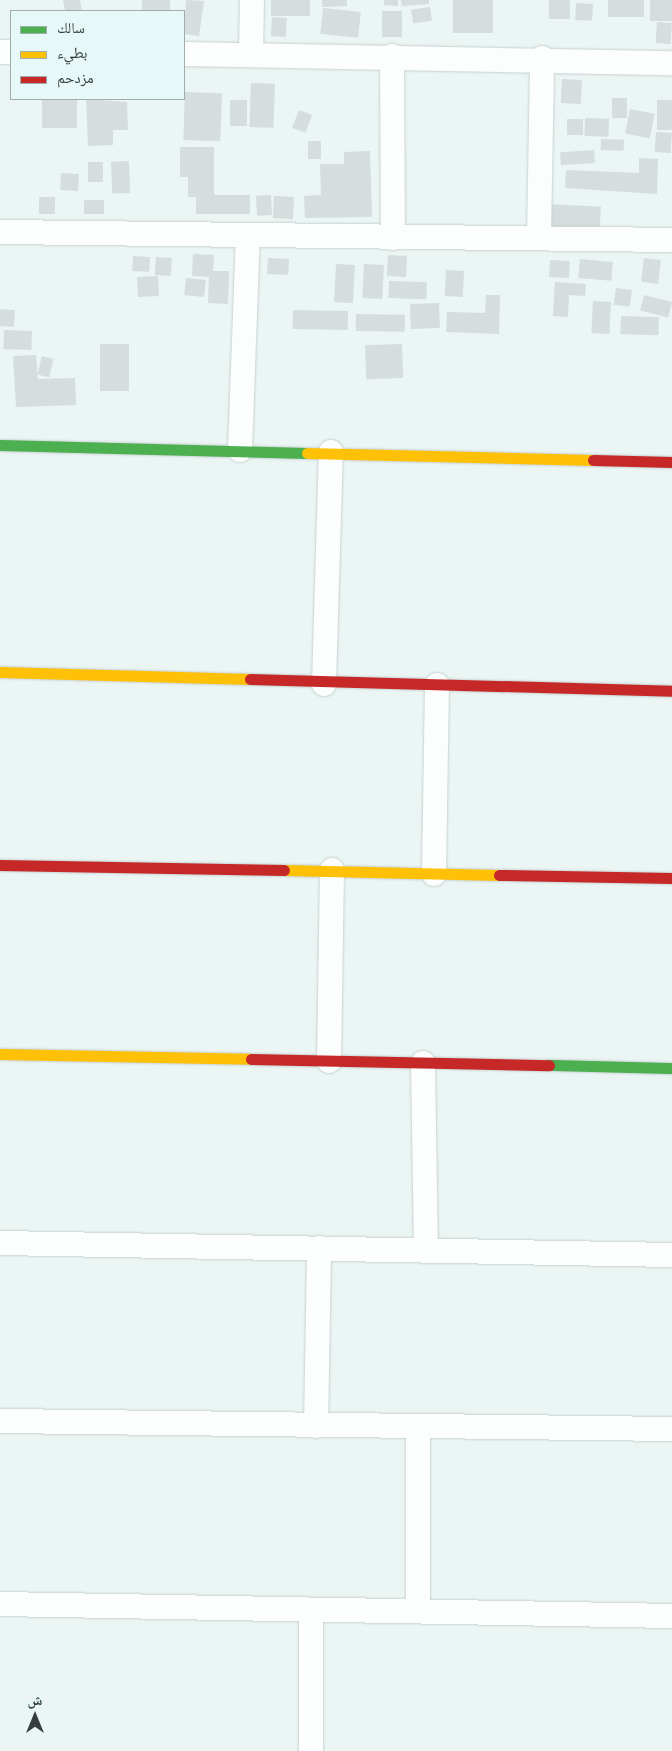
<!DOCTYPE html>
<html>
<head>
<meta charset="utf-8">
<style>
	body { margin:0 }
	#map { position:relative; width:672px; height:1751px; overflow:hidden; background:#eaf5f4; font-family:Signika,"Noto Naskh Arabic",sans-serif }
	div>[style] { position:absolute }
	.building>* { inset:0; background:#d5dddd; transform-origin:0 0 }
	.roads { filter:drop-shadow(0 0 1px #c8d1d0) drop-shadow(0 0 1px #c8d1d0) }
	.street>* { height:24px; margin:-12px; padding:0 12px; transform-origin:12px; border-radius:12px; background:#fcfefd }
	.fast>* { height:11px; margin:-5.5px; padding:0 5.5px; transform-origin:5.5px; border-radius:5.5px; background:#4caf50 }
	.slow>* { height:11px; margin:-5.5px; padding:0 5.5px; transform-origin:5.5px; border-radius:5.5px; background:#ffc107 }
	.jam>* { height:11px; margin:-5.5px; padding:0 5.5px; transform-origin:5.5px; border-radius:5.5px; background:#c62828 }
	span { translate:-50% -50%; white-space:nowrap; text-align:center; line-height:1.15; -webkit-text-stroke:4.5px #e6f9f8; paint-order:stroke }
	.legend { position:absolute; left:10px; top:10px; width:175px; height:90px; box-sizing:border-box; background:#e6f9f8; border:1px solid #9faead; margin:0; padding:6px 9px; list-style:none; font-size:15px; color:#353d3d }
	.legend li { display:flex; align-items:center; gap:10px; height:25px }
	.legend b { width:25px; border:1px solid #9faead }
	.north { position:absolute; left:10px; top:1691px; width:50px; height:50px; -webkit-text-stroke:4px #e6f9f8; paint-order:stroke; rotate:0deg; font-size:14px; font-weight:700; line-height:20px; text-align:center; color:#353d3d }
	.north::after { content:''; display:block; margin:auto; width:18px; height:22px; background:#353d3d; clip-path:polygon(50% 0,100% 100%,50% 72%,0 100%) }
</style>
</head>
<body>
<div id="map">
	<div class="building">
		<div style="clip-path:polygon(63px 0,80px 0,82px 11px,65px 11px)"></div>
		<div style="left:142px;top:0;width:28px;height:11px"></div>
		<div style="clip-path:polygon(186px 0,204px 1px,199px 36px,184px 34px)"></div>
		<div style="left:271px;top:0;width:39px;height:16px"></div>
		<div style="clip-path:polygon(322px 0,347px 0,347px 6px,322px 7px)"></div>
		<div style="clip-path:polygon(384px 0,398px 0,398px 6px,384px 5px)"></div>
		<div style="clip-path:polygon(401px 0,429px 0,429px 4px,402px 6px)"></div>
		<div style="left:453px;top:0;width:40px;height:33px"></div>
		<div style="left:549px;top:0;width:21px;height:19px"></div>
		<div style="left:608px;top:0;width:36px;height:17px"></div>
		<div style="left:650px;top:0;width:22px;height:21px"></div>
		<div style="left:576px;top:3px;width:17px;height:17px;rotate:3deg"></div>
		<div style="left:430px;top:7px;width:14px;height:19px;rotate:82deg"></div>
		<div style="left:323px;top:8px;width:38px;height:26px;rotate:6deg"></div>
		<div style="left:382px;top:11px;width:20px;height:26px"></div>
		<div style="left:272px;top:17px;width:15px;height:19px;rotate:4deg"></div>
		<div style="left:657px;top:22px;width:15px;height:21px;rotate:4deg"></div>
		<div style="left:562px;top:79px;width:20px;height:24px;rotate:3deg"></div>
		<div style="left:251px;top:83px;width:24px;height:44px;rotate:2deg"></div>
		<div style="left:185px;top:92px;width:37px;height:48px;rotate:2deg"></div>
		<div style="left:612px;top:98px;width:15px;height:20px"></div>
		<div style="left:42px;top:99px;width:35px;height:29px"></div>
		<div style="clip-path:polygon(86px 99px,127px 102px,128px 130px,113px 130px,113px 145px,88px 146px)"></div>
		<div style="left:230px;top:100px;width:17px;height:26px"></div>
		<div style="left:657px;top:100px;width:15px;height:30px"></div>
		<div style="left:630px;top:109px;width:25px;height:25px;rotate:11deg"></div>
		<div style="left:299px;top:110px;width:14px;height:19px;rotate:21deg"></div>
		<div style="left:585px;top:118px;width:24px;height:18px;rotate:2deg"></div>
		<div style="left:567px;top:119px;width:16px;height:16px"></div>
		<div style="left:656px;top:132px;width:16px;height:20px;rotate:4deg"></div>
		<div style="left:601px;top:139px;width:23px;height:11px;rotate:2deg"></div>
		<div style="left:321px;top:141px;width:18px;height:13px;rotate:90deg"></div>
		<div style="clip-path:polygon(180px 147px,214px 147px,214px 195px,250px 195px,250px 214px,196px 214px,196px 197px,188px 197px,188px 177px,180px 177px)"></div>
		<div style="left:594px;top:150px;width:13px;height:34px;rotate:86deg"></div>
		<div style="clip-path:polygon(370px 151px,372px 217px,305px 218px,304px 196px,321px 195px,320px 164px,344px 164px,344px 152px)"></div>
		<div style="clip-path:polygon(639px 158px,658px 159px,657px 194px,565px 188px,566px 170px,639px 173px)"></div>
		<div style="left:129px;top:161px;width:32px;height:18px;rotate:88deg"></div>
		<div style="left:88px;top:162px;width:15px;height:20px"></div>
		<div style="left:61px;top:173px;width:18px;height:17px;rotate:3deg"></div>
		<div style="left:271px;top:195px;width:20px;height:15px;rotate:87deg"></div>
		<div style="left:274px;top:196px;width:20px;height:22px;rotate:3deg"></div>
		<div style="left:39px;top:197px;width:16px;height:17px"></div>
		<div style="left:84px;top:200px;width:20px;height:14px"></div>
		<div style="left:547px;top:204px;width:54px;height:22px;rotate:3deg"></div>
		<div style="clip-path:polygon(193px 254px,214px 255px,213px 271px,229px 271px,228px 304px,208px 303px,209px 277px,192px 276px)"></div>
		<div style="left:388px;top:255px;width:19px;height:21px;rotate:3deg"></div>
		<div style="left:133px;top:256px;width:17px;height:15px;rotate:3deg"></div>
		<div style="left:156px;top:257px;width:16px;height:18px;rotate:4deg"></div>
		<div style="left:268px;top:258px;width:21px;height:16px;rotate:3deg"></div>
		<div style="left:644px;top:258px;width:17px;height:24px;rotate:7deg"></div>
		<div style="left:580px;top:259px;width:33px;height:19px;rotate:5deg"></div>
		<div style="left:550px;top:260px;width:20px;height:17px;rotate:3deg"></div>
		<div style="left:336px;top:264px;width:19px;height:38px;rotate:3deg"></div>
		<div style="left:364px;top:264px;width:20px;height:34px;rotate:3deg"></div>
		<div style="left:446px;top:270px;width:18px;height:26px;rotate:3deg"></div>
		<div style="left:158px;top:276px;width:20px;height:21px;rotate:87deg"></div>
		<div style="left:186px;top:278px;width:20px;height:17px;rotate:6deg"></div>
		<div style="left:389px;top:281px;width:38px;height:17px;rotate:2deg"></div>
		<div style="clip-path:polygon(555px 282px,586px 284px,585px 296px,569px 295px,568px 317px,553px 316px)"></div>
		<div style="left:616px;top:288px;width:16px;height:17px;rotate:7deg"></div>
		<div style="clip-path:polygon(486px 295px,500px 295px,499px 334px,446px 332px,447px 312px,485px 313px)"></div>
		<div style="left:644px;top:295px;width:29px;height:16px;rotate:14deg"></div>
		<div style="left:593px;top:301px;width:18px;height:32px;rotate:3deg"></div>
		<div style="left:439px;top:303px;width:25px;height:29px;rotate:88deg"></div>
		<div style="left:0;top:309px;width:15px;height:17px;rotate:4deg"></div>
		<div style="left:293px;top:310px;width:55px;height:19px;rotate:1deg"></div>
		<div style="left:356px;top:314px;width:49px;height:17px;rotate:1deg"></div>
		<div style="left:621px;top:316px;width:38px;height:18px;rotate:2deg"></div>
		<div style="left:4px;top:330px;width:28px;height:19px;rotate:2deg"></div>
		<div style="left:100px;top:344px;width:29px;height:47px"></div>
		<div style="left:402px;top:344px;width:34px;height:37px;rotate:88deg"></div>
		<div style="clip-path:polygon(36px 355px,38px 379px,75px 378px,76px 405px,16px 407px,13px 356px)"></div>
		<div style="left:42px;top:356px;width:12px;height:19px;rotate:14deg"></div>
	</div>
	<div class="roads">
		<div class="street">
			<div style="left:0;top:52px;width:11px"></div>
			<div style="left:184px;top:54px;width:488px;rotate:1.1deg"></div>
			<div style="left:251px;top:55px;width:55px;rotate:-89deg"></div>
			<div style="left:392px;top:56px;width:182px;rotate:89.7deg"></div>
			<div style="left:0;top:232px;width:672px;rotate:0.68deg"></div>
			<div style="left:539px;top:237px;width:179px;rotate:-89deg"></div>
			<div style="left:240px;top:450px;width:214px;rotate:-87.9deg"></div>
			<div style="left:324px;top:684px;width:232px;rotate:-88.3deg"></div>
			<div style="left:434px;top:874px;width:189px;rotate:-89.1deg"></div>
			<div style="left:329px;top:1061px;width:191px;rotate:-89.1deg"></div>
			<div style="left:423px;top:1063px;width:188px;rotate:89.1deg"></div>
			<div style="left:0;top:1243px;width:672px;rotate:1.02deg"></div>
			<div style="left:0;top:1421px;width:672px;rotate:0.68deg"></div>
			<div style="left:316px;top:1426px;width:178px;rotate:-89deg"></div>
			<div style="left:418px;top:1428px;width:183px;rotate:90deg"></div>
			<div style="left:0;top:1604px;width:672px;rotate:1.02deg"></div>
			<div style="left:311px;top:1751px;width:138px;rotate:-90deg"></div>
		</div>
		<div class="fast">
			<div style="left:0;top:445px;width:307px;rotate:1.5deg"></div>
			<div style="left:549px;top:1065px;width:123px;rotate:1.4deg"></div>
		</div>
		<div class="slow">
			<div style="left:307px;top:453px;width:286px;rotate:1.4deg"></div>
			<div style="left:0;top:672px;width:250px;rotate:1.6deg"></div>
			<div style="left:284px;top:870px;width:215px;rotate:1.3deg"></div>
			<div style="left:0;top:1054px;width:251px;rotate:1.1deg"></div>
		</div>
		<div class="jam">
			<div style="left:593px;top:460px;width:79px;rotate:1.5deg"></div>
			<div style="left:250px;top:679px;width:422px;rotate:1.6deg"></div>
			<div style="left:0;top:865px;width:284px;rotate:1deg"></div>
			<div style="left:499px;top:875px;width:173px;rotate:1deg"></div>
			<div style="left:251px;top:1059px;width:298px;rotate:1.2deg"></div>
		</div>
	</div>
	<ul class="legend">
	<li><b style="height:6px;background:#4caf50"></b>سالك</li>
	<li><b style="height:6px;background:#ffc107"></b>بطيء</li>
	<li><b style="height:6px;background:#c62828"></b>مزدحم</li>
	</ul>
	<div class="north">ش</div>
</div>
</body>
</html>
